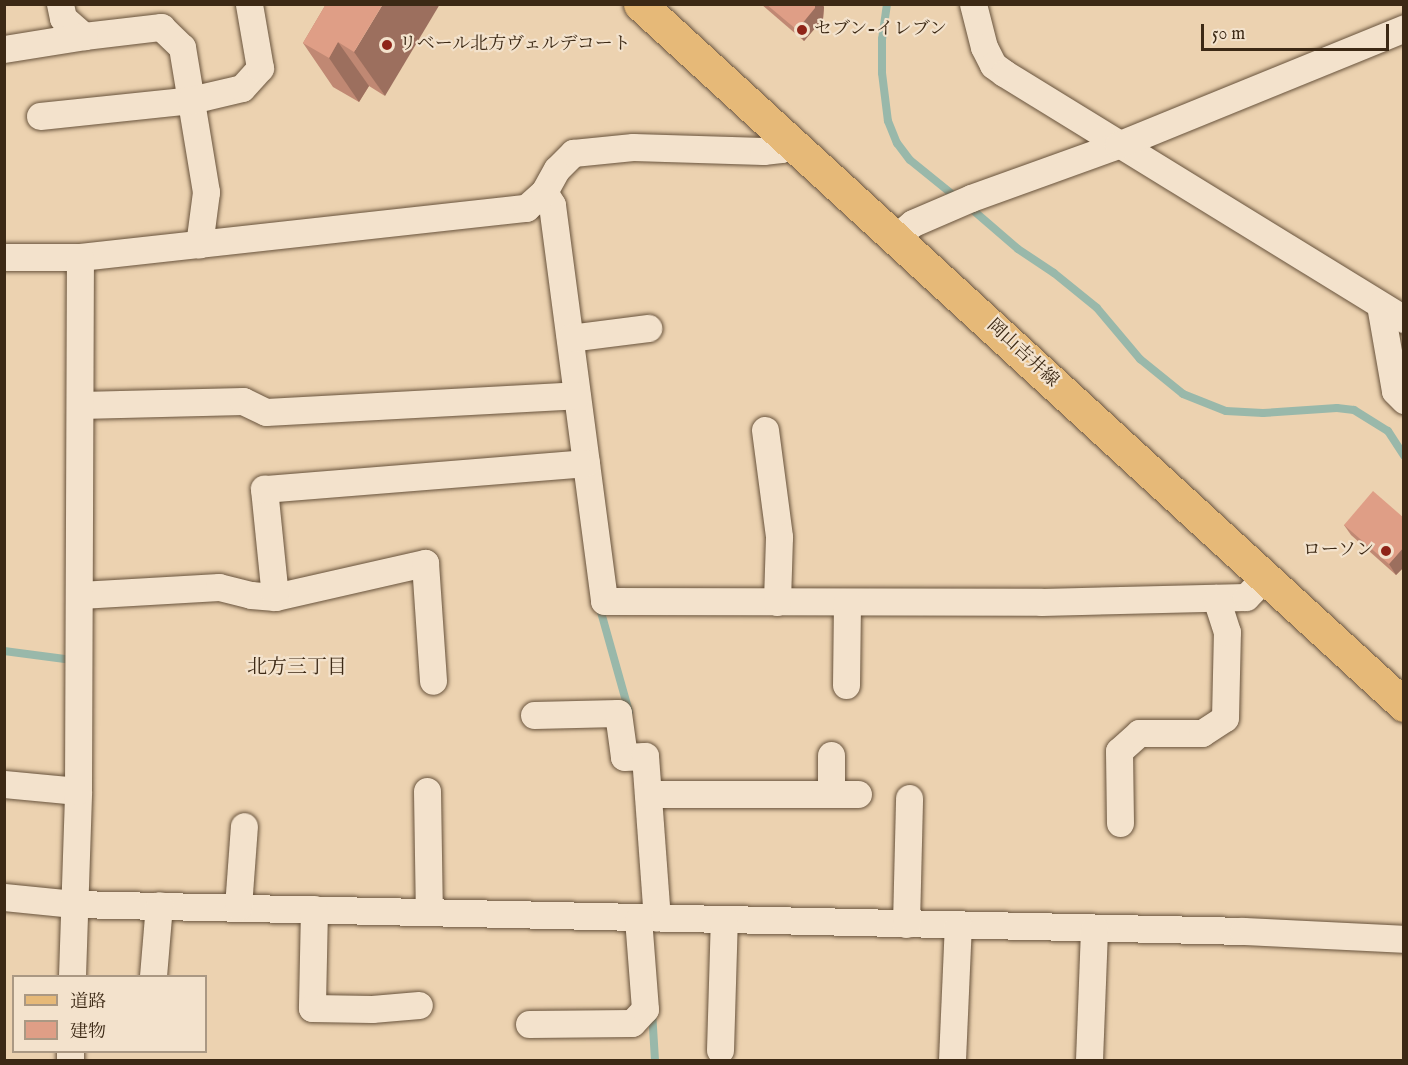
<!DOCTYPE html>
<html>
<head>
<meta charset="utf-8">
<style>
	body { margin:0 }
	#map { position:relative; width:1408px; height:1065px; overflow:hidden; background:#ecd2b0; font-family:"IM FELL English","Noto Serif JP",serif }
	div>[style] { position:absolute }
	.stream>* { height:8px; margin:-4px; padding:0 4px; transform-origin:4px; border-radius:4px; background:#99b8aa }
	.roads { filter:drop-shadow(0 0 2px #68533c) drop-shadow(0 0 2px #68533c) }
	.street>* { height:27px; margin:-13.5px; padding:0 13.5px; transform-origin:13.5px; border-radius:13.5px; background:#f3e2cc }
	.primary>* { height:33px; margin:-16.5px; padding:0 16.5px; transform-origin:16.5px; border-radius:16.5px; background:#e6b978 }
	.wall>* { inset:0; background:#c08873 }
	.shaded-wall>* { inset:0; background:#9c6f5e }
	.building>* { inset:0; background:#df9e86 }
	.dots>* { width:16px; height:16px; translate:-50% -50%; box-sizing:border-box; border:3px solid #f3e2cc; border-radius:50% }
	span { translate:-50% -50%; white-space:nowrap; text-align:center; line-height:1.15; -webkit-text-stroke:4.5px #f3e2cc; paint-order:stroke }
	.poi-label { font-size:18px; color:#3c2915 }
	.left { translate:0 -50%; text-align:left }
	.right { translate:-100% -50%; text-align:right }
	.street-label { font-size:18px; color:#3c2915 }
	.neighbourhood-label { font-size:20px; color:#3c2915 }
	.frame { position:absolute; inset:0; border:6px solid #3c2915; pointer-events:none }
	.legend { position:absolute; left:12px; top:975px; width:195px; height:78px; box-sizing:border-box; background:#f3e2cc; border:2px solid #aa9883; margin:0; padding:8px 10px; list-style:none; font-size:18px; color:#3c2915 }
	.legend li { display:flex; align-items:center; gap:12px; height:30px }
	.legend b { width:30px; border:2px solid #aa9883 }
	.scale { position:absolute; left:1201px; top:24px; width:188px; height:27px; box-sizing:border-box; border:3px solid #3c2915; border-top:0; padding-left:8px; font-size:18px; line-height:21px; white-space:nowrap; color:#3c2915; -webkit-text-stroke:4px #f3e2cc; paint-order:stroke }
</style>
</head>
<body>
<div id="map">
	<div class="stream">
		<div style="left:887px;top:4px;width:35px;rotate:98deg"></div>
		<div style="left:882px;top:39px;width:34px;rotate:90deg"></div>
		<div style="left:882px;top:73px;width:48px;rotate:82.9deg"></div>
		<div style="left:888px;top:121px;width:24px;rotate:68deg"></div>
		<div style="left:897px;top:143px;width:21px;rotate:53deg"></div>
		<div style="left:910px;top:160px;width:60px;rotate:39deg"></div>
		<div style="left:967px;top:205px;width:67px;rotate:40.8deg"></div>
		<div style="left:1018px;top:249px;width:43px;rotate:33.7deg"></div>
		<div style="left:1054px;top:273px;width:55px;rotate:39.1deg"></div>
		<div style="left:1097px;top:308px;width:67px;rotate:49.9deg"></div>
		<div style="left:1140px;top:359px;width:55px;rotate:39.1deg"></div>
		<div style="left:1183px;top:394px;width:46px;rotate:21.6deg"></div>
		<div style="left:1226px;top:411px;width:37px;rotate:3deg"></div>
		<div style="left:1263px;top:413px;width:74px;rotate:-3.9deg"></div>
		<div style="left:1337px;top:408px;width:17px;rotate:7deg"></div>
		<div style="left:1354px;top:410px;width:40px;rotate:32deg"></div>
		<div style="left:1388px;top:431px;width:30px;rotate:57deg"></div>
		<div style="left:599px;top:605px;width:111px;rotate:74.3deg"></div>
		<div style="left:4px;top:651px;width:69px;rotate:7.5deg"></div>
		<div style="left:72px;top:660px;width:3px;rotate:90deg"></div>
		<div style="left:652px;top:1011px;width:49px;rotate:86.5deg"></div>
	</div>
	<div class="roads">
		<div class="street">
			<div style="left:60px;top:4px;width:14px;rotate:78deg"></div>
			<div style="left:63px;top:18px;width:28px;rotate:41deg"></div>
			<div style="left:84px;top:36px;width:78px;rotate:-6.7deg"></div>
			<div style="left:161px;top:27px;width:29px;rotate:44deg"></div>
			<div style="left:182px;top:47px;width:147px;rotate:80.6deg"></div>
			<div style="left:206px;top:192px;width:53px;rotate:97.5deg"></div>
			<div style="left:973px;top:4px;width:44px;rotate:75.7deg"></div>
			<div style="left:984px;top:47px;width:20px;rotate:63deg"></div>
			<div style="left:993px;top:65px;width:14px;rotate:36deg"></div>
			<div style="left:1004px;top:73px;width:470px;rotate:31.6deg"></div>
			<div style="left:4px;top:49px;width:81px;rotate:-9.2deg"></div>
			<div style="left:40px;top:116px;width:152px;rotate:-6deg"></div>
			<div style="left:191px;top:100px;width:52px;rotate:-13.2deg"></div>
			<div style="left:242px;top:88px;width:27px;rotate:-48deg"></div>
			<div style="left:260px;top:68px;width:65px;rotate:-99.8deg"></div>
			<div style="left:544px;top:192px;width:15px;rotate:58deg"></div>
			<div style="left:552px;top:205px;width:399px;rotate:82.5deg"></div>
			<div style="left:604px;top:601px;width:437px;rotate:0.1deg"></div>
			<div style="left:1041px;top:602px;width:205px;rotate:-1.4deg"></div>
			<div style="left:1246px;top:597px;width:28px;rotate:-46deg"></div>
			<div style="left:895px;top:238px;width:23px;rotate:-40deg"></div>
			<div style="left:913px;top:223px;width:63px;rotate:-23.3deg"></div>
			<div style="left:971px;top:198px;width:156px;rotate:-19.8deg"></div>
			<div style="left:1118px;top:145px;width:309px;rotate:-22.2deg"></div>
			<div style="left:4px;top:257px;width:76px"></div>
			<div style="left:80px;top:257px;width:449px;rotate:-6.3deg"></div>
			<div style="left:526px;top:208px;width:24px;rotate:-42deg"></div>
			<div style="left:544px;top:192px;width:26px;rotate:-61deg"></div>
			<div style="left:557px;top:169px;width:23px;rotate:-45deg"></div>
			<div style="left:573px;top:153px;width:60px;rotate:-5.7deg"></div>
			<div style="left:633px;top:147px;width:130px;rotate:1.8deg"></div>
			<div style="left:763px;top:151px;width:18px;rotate:-6deg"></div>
			<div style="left:781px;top:149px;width:11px;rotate:-27deg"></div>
			<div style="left:1380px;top:305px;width:87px;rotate:80.1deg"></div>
			<div style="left:1395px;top:391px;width:13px;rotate:45deg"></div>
			<div style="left:570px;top:338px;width:79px;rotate:-7.3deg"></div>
			<div style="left:80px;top:405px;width:163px;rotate:-1.4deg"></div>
			<div style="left:243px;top:401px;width:25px;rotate:26deg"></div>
			<div style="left:266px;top:412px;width:311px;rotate:-3.1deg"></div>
			<div style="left:765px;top:430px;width:108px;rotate:82.5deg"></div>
			<div style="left:779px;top:537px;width:65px;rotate:91.8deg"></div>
			<div style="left:80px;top:595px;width:139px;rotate:-3.3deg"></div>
			<div style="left:219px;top:587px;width:33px;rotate:14deg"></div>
			<div style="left:251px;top:595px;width:24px;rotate:5deg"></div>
			<div style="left:275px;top:597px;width:154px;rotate:-12.8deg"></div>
			<div style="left:425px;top:563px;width:118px;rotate:86.1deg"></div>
			<div style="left:275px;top:597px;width:109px;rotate:-95.8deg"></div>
			<div style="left:264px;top:489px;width:323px;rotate:-4.6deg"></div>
			<div style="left:846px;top:685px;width:83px;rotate:-89.3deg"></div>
			<div style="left:534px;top:715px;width:84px;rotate:-1.4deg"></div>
			<div style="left:618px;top:713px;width:44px;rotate:82.2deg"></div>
			<div style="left:624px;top:757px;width:21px;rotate:-3deg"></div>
			<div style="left:645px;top:756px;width:162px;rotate:85.8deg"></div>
			<div style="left:831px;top:755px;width:39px;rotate:90deg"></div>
			<div style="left:4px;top:784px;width:74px;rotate:5.4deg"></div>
			<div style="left:427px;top:791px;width:121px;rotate:89.1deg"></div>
			<div style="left:648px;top:794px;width:210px"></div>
			<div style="left:1120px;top:823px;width:72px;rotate:-90.8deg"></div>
			<div style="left:1119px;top:751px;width:27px;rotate:-42deg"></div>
			<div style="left:1139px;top:733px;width:63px"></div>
			<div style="left:1202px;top:733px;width:27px;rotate:-33deg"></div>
			<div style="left:1225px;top:718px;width:86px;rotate:-88.7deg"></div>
			<div style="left:1227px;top:632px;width:36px;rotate:-108deg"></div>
			<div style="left:4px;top:897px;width:70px;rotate:5.7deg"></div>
			<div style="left:74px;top:904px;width:1169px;rotate:1.32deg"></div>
			<div style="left:1243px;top:931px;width:161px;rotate:2.8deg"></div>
			<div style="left:238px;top:907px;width:81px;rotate:-85.8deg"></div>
			<div style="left:314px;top:909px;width:99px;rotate:91.2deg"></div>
			<div style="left:312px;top:1008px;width:60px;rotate:1deg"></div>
			<div style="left:372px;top:1009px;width:47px;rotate:-4.9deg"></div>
			<div style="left:906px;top:924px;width:126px;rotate:-88.6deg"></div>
			<div style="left:72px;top:976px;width:185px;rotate:-88.1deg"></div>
			<div style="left:78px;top:791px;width:534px;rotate:-89.79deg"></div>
			<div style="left:153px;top:976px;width:71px;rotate:-85.2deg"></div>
			<div style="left:529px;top:1024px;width:103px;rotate:-0.6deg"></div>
			<div style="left:632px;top:1023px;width:19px;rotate:-47deg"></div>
			<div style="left:645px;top:1009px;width:90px;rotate:-94.4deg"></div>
			<div style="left:720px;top:1050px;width:131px;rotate:-88.3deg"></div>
			<div style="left:70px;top:1052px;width:8px;rotate:90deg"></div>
			<div style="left:952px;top:1060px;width:135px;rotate:-87.5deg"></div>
			<div style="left:1089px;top:1060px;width:132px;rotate:-87.8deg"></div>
		</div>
		<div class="primary">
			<div style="left:640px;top:4px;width:1037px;rotate:42.54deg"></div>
		</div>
	</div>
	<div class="wall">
		<div style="clip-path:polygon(326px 4px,385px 96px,369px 86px,359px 102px,333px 87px,303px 43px)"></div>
		<div style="clip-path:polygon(761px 4px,822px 4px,824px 7px,823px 19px,804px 41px)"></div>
		<div style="clip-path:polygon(1404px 518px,1404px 567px,1396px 575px,1351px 535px,1344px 525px)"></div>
	</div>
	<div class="shaded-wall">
		<div style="clip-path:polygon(383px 4px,440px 4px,385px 96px,354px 52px)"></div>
		<div style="clip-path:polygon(815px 4px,822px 4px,824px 7px,823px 19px,804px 41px,797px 30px)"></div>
		<div style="clip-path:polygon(338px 42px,369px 86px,359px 102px,329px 58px)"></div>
		<div style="clip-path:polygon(1404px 547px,1404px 567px,1396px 575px,1389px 564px)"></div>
	</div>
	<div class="building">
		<div style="clip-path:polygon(326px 4px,383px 4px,354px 52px,338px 42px,329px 58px,303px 43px)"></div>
		<div style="clip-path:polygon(766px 4px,815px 4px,815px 8px,797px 30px)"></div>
		<div style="clip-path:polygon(1373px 491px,1404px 518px,1404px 547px,1389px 564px,1344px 525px)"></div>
	</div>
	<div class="dots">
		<div style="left:802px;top:30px;background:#8f2418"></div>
		<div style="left:387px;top:45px;background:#8f2418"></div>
		<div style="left:1386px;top:551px;background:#8f2418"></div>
	</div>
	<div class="poi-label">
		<span class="left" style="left:814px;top:30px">セブン-イレブン</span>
		<span class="left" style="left:399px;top:45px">リベール北方ヴェルデコート</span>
		<span class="right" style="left:1374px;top:551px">ローソン</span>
	</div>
	<div class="street-label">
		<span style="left:1022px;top:354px;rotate:43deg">岡山吉井線</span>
	</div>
	<div class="neighbourhood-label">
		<span style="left:297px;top:667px">北方三丁目</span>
	</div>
	<div class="frame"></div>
	<ul class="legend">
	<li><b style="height:8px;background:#e6b978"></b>道路</li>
	<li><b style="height:16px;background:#df9e86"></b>建物</li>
	</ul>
	<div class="scale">50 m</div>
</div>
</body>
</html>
